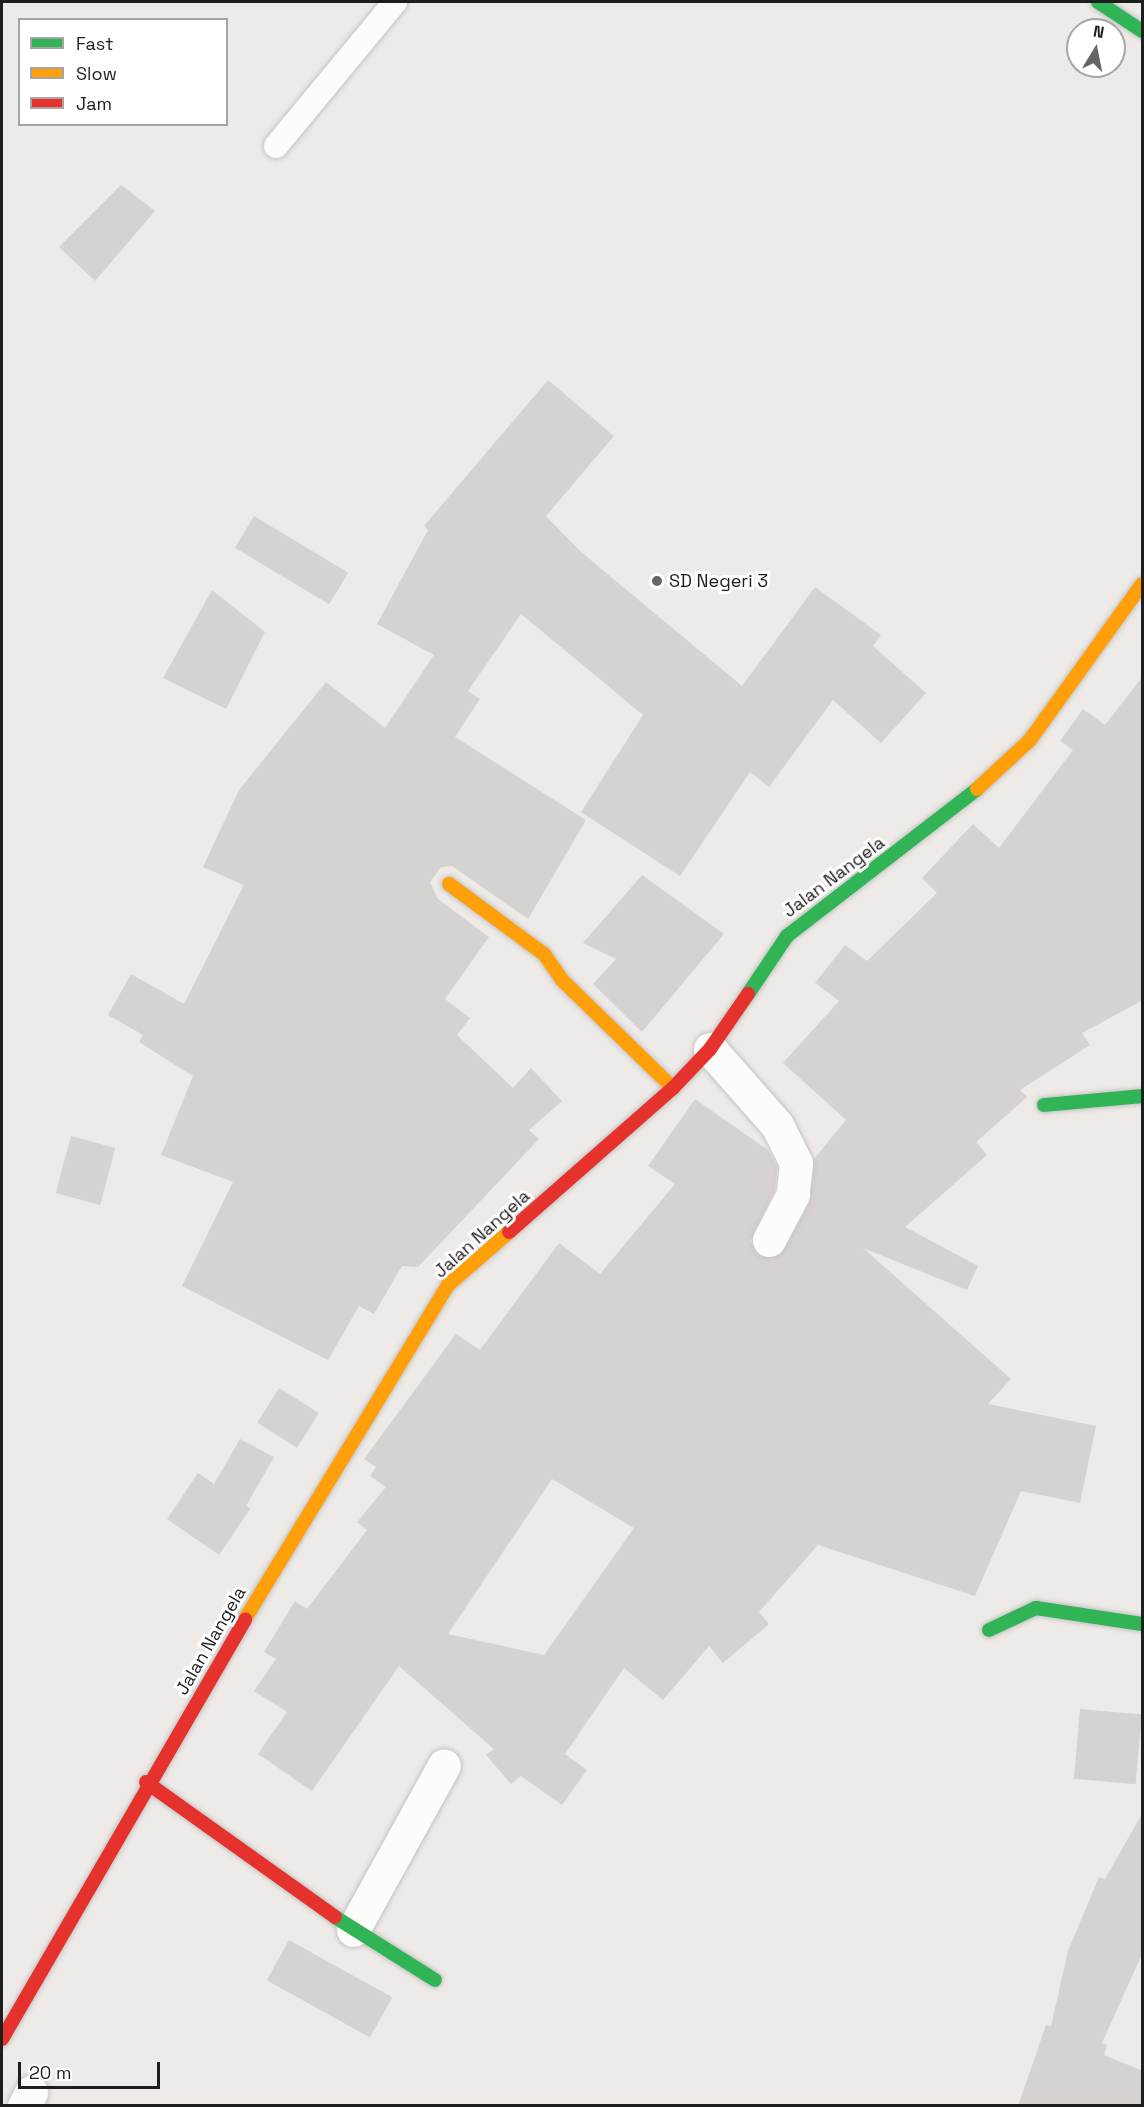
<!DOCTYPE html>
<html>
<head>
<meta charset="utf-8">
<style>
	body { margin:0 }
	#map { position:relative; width:1144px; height:2107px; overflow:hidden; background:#edeae7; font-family:"Space Grotesk",sans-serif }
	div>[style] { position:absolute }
	.building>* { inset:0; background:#d5d2d0; transform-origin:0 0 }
	.roads { filter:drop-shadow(0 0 2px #c5c4c3) drop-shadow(0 0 2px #c5c4c3) }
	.lane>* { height:24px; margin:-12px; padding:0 12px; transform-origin:12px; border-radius:12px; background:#fcfcfb }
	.street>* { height:33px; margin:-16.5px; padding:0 16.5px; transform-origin:16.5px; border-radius:16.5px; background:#fcfcfb }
	.fast>* { height:14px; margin:-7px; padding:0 7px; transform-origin:7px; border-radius:7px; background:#30b455 }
	.slow>* { height:14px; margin:-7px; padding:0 7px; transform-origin:7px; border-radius:7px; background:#ff9f0a }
	.jam>* { height:14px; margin:-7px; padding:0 7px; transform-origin:7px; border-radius:7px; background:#e5322d }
	.dots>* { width:16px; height:16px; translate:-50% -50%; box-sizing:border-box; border:3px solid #fff; border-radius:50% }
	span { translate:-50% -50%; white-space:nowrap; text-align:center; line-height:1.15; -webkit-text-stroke:6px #fff; paint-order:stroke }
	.poi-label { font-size:18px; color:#1e1e1e }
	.left { translate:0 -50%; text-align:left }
	.street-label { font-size:18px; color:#1e1e1e }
	.frame { position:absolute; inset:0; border:3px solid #1e1e1e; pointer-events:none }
	.legend { position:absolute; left:18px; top:18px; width:210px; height:108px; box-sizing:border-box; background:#fff; border:2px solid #a5a5a5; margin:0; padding:8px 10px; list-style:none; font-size:18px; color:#1e1e1e }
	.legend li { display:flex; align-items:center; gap:12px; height:30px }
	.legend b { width:30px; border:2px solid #a5a5a5 }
	.north { position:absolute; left:1066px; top:18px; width:60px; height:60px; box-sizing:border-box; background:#fff; border:2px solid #a5a5a5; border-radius:50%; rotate:10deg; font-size:16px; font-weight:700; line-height:24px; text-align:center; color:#1e1e1e }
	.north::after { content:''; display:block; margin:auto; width:21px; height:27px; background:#666564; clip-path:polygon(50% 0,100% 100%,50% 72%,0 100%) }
	.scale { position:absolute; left:18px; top:2062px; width:142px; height:27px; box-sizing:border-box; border:3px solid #1e1e1e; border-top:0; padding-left:8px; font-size:18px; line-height:21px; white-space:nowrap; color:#1e1e1e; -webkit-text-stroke:4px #fff; paint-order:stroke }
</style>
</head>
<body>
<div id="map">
	<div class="building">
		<div style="clip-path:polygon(121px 185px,155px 211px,95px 281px,59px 247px)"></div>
		<div style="clip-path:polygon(548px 380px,614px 436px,546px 516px,581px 552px,742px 686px,815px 587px,881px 635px,873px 646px,926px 693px,881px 743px,833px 700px,769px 787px,750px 772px,680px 876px,581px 812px,643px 715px,521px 614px,468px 691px,480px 699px,455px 737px,586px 820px,528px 919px,452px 866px,441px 867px,430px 882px,438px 899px,489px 937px,445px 999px,470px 1018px,457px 1035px,513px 1088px,531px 1068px,562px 1101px,529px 1130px,539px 1139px,418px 1267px,402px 1266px,374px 1314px,359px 1306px,328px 1360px,182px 1286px,233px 1182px,161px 1155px,193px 1076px,139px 1042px,143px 1035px,108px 1015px,131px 974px,184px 1004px,244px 885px,203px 867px,239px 790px,326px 682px,385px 728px,434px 655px,377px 624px,428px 530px,424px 526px)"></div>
		<div style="left:254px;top:516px;width:110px;height:37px;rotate:31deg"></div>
		<div style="clip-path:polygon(212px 590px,265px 632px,226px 709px,163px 678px)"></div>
		<div style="clip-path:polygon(evenodd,1143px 676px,1143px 1000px,1082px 1033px,1090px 1045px,1020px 1090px,1027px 1097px,976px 1142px,987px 1155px,905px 1227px,978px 1266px,967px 1290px,863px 1248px,1011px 1379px,988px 1404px,1096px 1426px,1080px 1503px,1021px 1491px,975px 1596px,818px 1545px,759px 1612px,769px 1624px,723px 1663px,709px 1646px,663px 1700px,624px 1668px,565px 1754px,587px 1770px,562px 1805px,521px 1776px,511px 1784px,486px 1755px,494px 1749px,399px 1666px,312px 1791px,258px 1754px,287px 1712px,254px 1691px,276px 1659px,264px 1652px,295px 1601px,307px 1609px,367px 1530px,357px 1522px,386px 1487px,370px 1476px,376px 1467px,364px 1459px,456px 1334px,480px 1350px,559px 1243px,600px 1274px,675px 1184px,648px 1166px,695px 1099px,768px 1150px,777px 1167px,775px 1189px,750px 1241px,761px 1257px,780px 1255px,810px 1202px,814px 1159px,846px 1120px,783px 1063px,839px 1001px,815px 983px,845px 945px,867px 961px,937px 893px,922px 878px,973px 824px,999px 848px,1073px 750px,1060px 741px,1083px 709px,1105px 725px,1143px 676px,552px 1479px,634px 1528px,544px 1655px,448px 1634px,552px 1479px)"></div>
		<div style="clip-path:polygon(642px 875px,724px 934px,642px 1032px,593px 984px,616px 959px,583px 943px)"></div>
		<div style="left:71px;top:1136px;width:46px;height:59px;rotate:15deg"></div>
		<div style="left:279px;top:1388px;width:47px;height:41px;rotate:32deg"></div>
		<div style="clip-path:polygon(240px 1439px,274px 1457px,246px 1506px,250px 1509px,219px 1555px,167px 1519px,198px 1473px,214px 1484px)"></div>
		<div style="left:1080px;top:1709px;width:62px;height:70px;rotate:5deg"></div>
		<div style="clip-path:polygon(1143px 1812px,1143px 1952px,1102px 2043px,1107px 2045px,1104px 2055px,1143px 2071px,1143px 2106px,1018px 2106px,1046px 2025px,1051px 2026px,1068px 1951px,1099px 1877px,1105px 1879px)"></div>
		<div style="left:289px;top:1940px;width:118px;height:46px;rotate:29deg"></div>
	</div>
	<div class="roads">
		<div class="lane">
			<div style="left:276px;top:146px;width:187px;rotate:-50.4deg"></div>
		</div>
		<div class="street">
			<div style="left:710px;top:1049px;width:101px;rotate:48.6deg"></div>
			<div style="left:777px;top:1125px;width:42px;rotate:63.4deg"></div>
			<div style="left:796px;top:1163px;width:31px;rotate:96deg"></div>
			<div style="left:793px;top:1194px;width:52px;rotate:117.6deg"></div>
			<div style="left:353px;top:1930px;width:188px;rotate:-61.1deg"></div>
			<div style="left:24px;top:2106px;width:16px;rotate:-63deg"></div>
		</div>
		<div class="fast">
			<div style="left:1098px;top:2px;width:53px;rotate:33.4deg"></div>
			<div style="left:748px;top:994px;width:70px;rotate:-56.1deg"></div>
			<div style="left:787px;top:936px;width:240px;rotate:-37.7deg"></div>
			<div style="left:1044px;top:1105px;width:98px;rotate:-5.2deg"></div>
			<div style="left:989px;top:1630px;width:52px;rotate:-25.1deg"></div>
			<div style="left:1036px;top:1608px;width:107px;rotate:8.6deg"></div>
			<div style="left:335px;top:1917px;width:118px;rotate:32.2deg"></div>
		</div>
		<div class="slow">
			<div style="left:977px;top:789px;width:72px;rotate:-42.8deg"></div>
			<div style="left:1030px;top:740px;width:192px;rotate:-54.3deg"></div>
			<div style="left:449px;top:884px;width:118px;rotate:36.4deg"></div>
			<div style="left:544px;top:954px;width:32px;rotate:55deg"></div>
			<div style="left:562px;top:980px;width:155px;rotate:44.2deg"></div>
			<div style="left:245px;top:1619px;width:391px;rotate:-58.7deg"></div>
			<div style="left:448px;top:1285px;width:81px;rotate:-41deg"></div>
		</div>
		<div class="jam">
			<div style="left:509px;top:1232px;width:218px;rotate:-41.3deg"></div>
			<div style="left:673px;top:1088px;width:54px;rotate:-46.5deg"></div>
			<div style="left:710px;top:1049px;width:67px;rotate:-55.4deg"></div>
			<div style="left:146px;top:1782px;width:232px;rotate:35.5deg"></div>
			<div style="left:2px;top:2039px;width:485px;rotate:-59.9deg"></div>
		</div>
	</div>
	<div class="dots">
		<div style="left:657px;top:581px;background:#666564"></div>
	</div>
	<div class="poi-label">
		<span class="left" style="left:669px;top:581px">SD Negeri 3</span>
	</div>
	<div class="street-label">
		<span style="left:834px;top:877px;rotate:-37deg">Jalan Nangela</span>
		<span style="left:482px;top:1234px;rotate:-42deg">Jalan Nangela</span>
		<span style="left:211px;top:1641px;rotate:-60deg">Jalan Nangela</span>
	</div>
	<div class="frame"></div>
	<ul class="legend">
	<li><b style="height:8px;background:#30b455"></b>Fast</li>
	<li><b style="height:8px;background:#ff9f0a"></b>Slow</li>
	<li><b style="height:8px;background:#e5322d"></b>Jam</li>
	</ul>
	<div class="north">N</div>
	<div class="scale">20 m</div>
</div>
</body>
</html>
